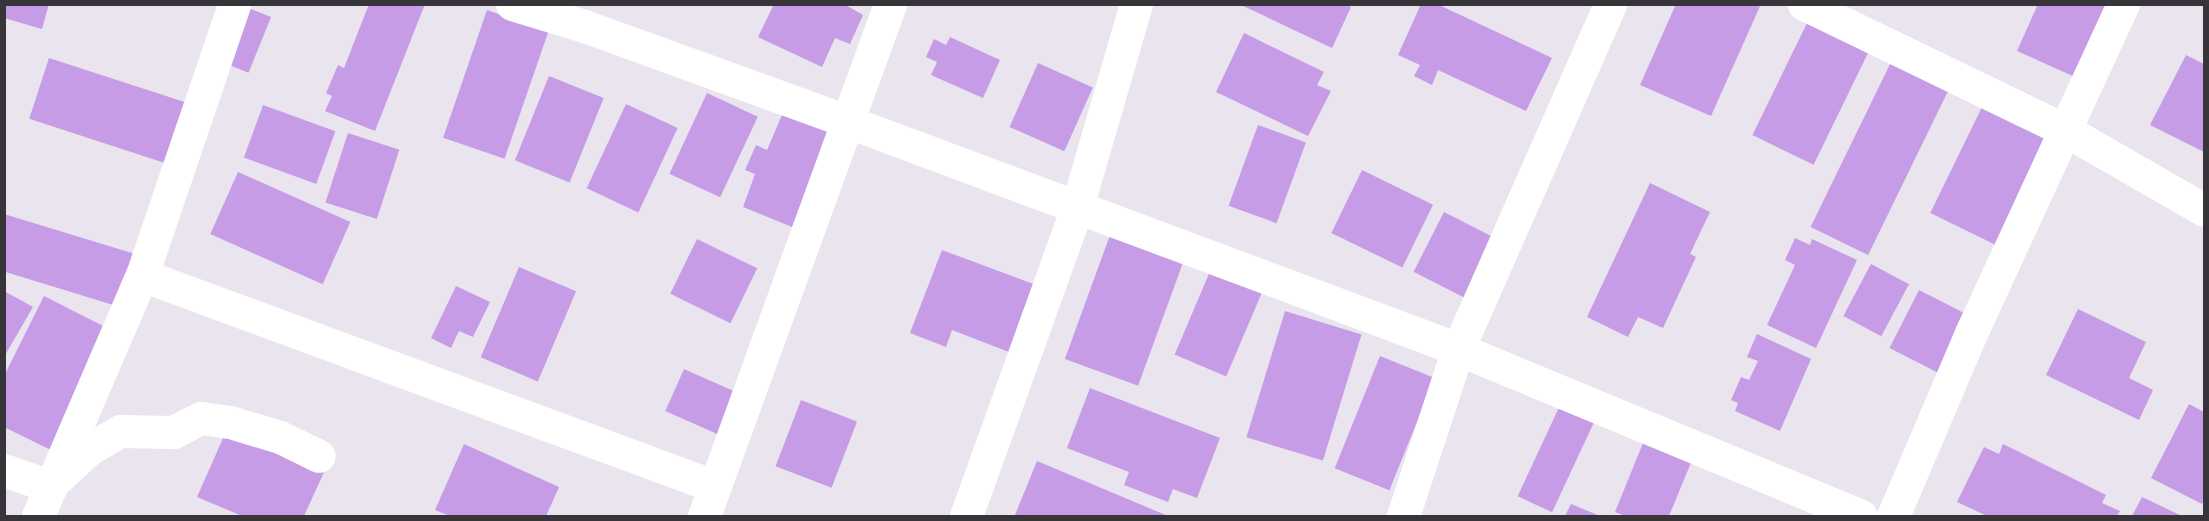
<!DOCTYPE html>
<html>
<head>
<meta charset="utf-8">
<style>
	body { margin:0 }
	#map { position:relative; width:2209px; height:521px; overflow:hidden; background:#eae4ef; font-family:"Source Sans 3",sans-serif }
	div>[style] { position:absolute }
	.building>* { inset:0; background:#c59ce5; transform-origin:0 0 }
	.minor>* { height:33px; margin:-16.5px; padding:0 16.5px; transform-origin:16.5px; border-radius:16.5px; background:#fff }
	span { translate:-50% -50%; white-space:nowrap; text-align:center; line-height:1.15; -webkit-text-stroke:5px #eae4ef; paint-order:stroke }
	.frame { position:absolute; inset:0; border:6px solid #38353a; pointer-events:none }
</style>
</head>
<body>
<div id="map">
	<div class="building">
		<div style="clip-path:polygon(4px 4px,49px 4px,42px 29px,4px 18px)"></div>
		<div style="clip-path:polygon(369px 4px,425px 4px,375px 131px,325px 111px,332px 96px,326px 93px,338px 65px,344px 68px)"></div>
		<div style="clip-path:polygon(774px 4px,844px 4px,863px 15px,850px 44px,835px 38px,822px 67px,758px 37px)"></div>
		<div style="clip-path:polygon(1239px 4px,1345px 4px,1351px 7px,1332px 48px)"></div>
		<div style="clip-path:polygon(1421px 4px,1437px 4px,1552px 58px,1526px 111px,1438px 70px,1432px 85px,1414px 76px,1420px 65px,1398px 55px)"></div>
		<div style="clip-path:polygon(1676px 4px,1761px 4px,1711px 116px,1640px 85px)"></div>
		<div style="clip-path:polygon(2038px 4px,2108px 4px,2075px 77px,2017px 51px)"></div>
		<div style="left:246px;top:7px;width:27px;height:60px;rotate:22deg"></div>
		<div style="left:487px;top:10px;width:65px;height:135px;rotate:19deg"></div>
		<div style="left:1809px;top:19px;width:68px;height:129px;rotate:26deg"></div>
		<div style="clip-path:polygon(1244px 33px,1324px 72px,1317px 85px,1331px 91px,1308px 136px,1216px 92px)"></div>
		<div style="clip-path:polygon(950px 37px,1000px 60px,983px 98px,931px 75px,937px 62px,926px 57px,934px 39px,946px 45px)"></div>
		<div style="clip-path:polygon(2186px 55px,2204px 64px,2204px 152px,2150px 125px)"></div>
		<div style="left:49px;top:58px;width:149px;height:64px;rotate:18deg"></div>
		<div style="left:1893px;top:58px;width:64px;height:188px;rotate:26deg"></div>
		<div style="left:1038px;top:63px;width:60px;height:70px;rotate:24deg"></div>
		<div style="left:549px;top:76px;width:59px;height:91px;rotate:22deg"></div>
		<div style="left:707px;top:93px;width:56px;height:89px;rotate:25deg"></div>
		<div style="left:626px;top:104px;width:57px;height:93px;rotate:25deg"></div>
		<div style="left:263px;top:105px;width:77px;height:56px;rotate:20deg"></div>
		<div style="left:1982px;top:107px;width:73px;height:118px;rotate:26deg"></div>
		<div style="clip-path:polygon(785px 108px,833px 128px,792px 227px,743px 207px,755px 174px,745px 170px,756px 145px,767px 150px)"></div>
		<div style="left:1258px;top:125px;width:51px;height:86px;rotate:20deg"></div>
		<div style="left:348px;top:133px;width:54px;height:73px;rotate:18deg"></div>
		<div style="left:1362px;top:170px;width:79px;height:70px;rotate:26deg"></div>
		<div style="left:238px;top:172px;width:123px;height:68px;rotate:24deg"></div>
		<div style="clip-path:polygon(1650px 183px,1710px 212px,1690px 254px,1696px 257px,1663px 328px,1638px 317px,1628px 337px,1587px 317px)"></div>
		<div style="left:1444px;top:212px;width:65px;height:67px;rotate:27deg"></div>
		<div style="left:4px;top:214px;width:138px;height:55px;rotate:17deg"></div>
		<div style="left:1110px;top:235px;width:78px;height:132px;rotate:20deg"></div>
		<div style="clip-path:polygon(1795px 238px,1810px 245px,1812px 239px,1857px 260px,1816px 348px,1767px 325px,1795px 265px,1785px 260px)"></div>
		<div style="left:697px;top:239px;width:67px;height:61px;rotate:26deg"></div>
		<div style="clip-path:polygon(942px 250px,1047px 289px,1022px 357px,952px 330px,946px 347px,910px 333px)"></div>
		<div style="left:1871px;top:264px;width:43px;height:59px;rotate:28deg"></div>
		<div style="left:519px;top:267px;width:62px;height:98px;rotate:23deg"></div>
		<div style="left:1211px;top:269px;width:56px;height:93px;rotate:23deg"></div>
		<div style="clip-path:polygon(456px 286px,490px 302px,473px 337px,459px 331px,451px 348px,431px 338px)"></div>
		<div style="left:1919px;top:290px;width:55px;height:65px;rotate:27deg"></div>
		<div style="clip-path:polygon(4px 291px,33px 307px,4px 357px)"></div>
		<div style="clip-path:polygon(44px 296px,113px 331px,55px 452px,4px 427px,4px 376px)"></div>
		<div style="clip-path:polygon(2078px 309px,2146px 342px,2129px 378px,2153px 390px,2139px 420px,2046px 375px)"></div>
		<div style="left:1285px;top:311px;width:80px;height:132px;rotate:17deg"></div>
		<div style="clip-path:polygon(1757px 334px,1811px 359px,1780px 431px,1735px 411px,1738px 403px,1731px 400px,1741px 377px,1749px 380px,1758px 361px,1747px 357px)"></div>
		<div style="left:1380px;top:356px;width:59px;height:121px;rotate:22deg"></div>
		<div style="left:684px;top:369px;width:58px;height:46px;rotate:24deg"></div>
		<div style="clip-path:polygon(1090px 388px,1220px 438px,1197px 498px,1173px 489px,1168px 502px,1124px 485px,1129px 472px,1067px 448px)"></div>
		<div style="left:801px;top:400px;width:60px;height:71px;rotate:21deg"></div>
		<div style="left:1562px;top:401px;width:38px;height:105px;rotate:25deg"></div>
		<div style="clip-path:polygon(2189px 404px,2204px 412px,2204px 499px,2202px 504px,2151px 478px)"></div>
		<div style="clip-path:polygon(228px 427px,325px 470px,304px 516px,242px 516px,197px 497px)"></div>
		<div style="clip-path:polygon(1647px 433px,1695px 453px,1669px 516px,1625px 516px,1615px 512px)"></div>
		<div style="clip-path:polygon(464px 444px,559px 487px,546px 516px,450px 516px,435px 510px)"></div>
		<div style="clip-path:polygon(2003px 444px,2106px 495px,2102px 503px,2120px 511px,2117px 516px,1987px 516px,1957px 502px,1984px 447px,1999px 454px)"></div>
		<div style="clip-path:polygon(1037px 461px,1168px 516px,1015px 515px)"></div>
		<div style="clip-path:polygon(2142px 497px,2182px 516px,2132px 516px)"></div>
		<div style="clip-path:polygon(1571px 504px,1600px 516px,1565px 516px)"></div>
	</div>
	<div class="minor">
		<div style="left:512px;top:4px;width:78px;rotate:17deg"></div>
		<div style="left:587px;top:27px;width:279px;rotate:19.9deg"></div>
		<div style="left:849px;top:122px;width:650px;rotate:20.44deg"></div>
		<div style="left:1458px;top:349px;width:436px;rotate:22.5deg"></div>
		<div style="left:1804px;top:4px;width:290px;rotate:25.8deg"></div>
		<div style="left:2065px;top:130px;width:160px;rotate:29.9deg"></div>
		<div style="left:142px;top:275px;width:610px;rotate:20.25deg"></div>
		<div style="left:4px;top:470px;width:48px;rotate:19.6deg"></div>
		<div style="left:49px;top:486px;width:54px;rotate:-42.8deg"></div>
		<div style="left:89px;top:449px;width:36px;rotate:-30deg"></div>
		<div style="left:120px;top:431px;width:53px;rotate:1.1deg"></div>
		<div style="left:173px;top:432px;width:31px;rotate:-27deg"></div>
		<div style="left:201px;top:418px;width:29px;rotate:8deg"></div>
		<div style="left:230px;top:422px;width:52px;rotate:16.7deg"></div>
		<div style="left:280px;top:437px;width:43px;rotate:26deg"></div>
		<div style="left:38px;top:516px;width:262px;rotate:-66.7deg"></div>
		<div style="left:142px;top:275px;width:286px;rotate:-71.2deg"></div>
		<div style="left:704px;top:516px;width:545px;rotate:-70.03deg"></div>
		<div style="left:966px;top:516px;width:328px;rotate:-70.2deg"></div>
		<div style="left:1077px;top:207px;width:211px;rotate:-73.8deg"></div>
		<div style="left:1403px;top:516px;width:176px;rotate:-71.8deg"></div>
		<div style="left:1458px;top:349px;width:377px;rotate:-66.2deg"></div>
		<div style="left:1893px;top:516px;width:199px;rotate:-66.9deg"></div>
		<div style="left:1971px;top:333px;width:362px;rotate:-65.2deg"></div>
	</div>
	<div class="frame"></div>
</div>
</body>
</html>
